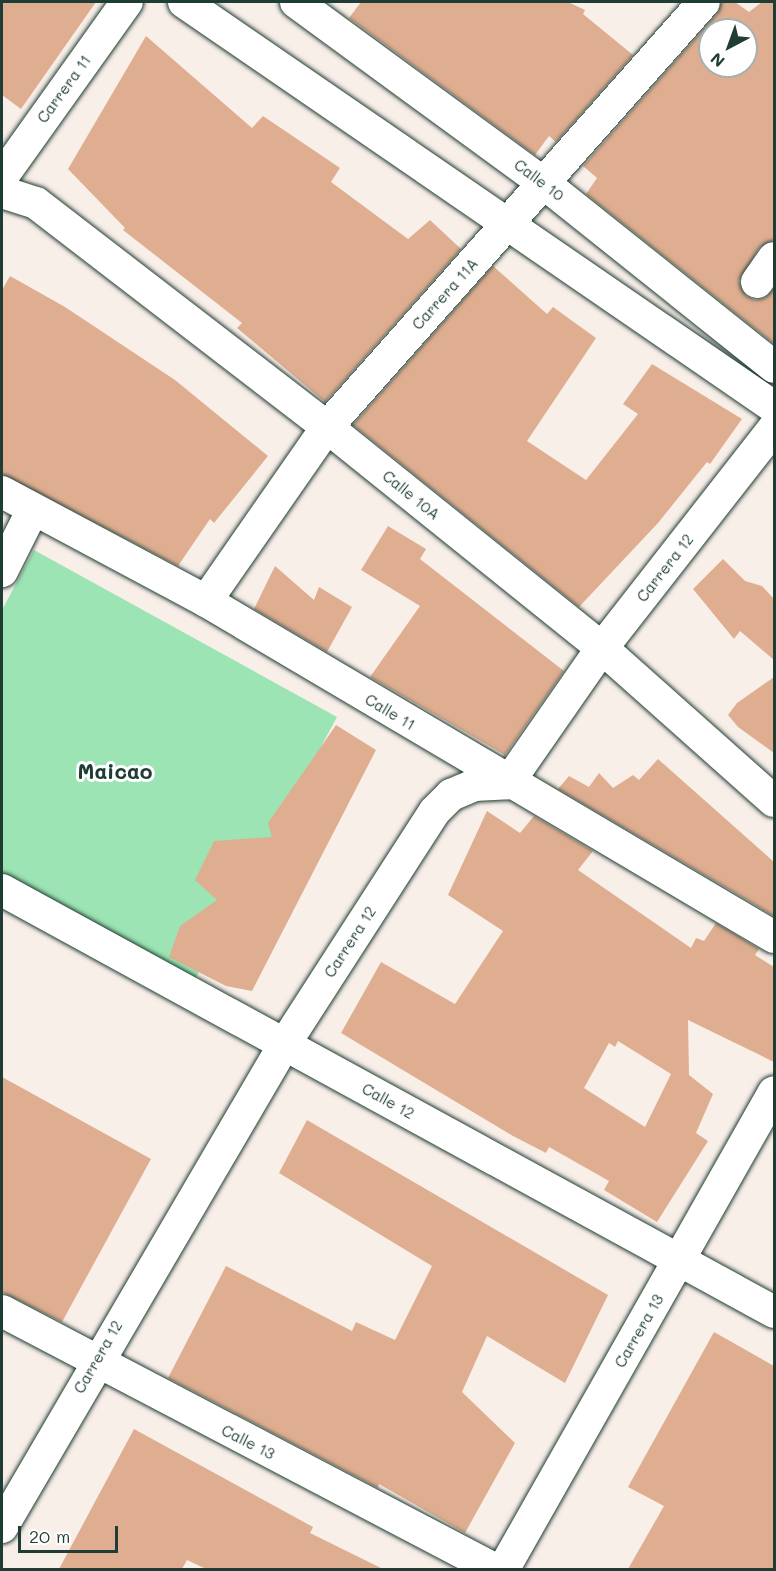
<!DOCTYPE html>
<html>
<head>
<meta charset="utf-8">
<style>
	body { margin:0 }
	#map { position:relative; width:776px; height:1571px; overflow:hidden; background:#f9efe9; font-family:Mali,sans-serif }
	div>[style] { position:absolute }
	.green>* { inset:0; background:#9ce4b3 }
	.building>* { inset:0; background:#dfae91 }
	.roads { filter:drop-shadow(0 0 2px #1f3d34) drop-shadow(0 0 2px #1f3d34) }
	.street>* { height:32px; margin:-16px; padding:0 16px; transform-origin:16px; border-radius:16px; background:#fff }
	span { translate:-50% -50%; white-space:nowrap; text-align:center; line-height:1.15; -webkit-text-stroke:6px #fff; paint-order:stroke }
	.street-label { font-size:15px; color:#1f3d34 }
	.district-label { font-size:21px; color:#1f3d34; font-weight:700 }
	.frame { position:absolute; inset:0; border:3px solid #1f3d34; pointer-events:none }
	.north { position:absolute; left:698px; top:18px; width:60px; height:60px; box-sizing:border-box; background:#fff; border:2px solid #a5b1ae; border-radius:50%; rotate:221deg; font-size:16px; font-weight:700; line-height:24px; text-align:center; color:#1f3d34 }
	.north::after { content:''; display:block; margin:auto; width:21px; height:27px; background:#1f3d34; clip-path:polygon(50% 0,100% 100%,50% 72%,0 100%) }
	.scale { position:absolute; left:18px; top:1526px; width:100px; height:27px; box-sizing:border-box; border:3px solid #1f3d34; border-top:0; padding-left:8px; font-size:18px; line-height:21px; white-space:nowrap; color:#1f3d34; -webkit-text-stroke:4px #fff; paint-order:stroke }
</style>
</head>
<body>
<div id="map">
	<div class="green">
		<div style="clip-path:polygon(34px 550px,337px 717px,193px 983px,2px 878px,2px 610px)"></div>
	</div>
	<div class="building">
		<div style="clip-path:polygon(2px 2px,96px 2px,21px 109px,2px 95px)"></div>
		<div style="clip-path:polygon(361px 2px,568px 2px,585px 10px,583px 14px,633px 55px,556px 142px,549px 136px,535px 155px,349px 18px)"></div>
		<div style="clip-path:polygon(evenodd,721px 2px,735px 2px,749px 12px,762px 2px,774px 2px,774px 240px,759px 248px,739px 281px,746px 296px,755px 300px,765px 298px,774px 288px,774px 344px,586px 194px,597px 178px,583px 166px,717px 14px,721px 2px,710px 30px,746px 30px,746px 66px,710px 66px,710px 30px)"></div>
		<div style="clip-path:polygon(146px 36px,252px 128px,263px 116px,340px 168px,331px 182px,408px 239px,430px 220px,461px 249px,325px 402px,237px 328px,242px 323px,123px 230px,125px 228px,68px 169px)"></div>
		<div style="clip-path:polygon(493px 266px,547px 314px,553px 307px,596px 338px,527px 441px,586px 480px,638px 414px,623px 404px,652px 364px,742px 419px,710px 464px,707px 462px,658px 523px,579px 607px,353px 425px)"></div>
		<div style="clip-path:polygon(10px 276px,65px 307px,175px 380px,268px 456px,214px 523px,210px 519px,178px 566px,2px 474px,2px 290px)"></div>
		<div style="clip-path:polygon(388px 526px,426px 549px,420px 559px,564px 671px,505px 755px,370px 677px,420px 606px,361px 570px)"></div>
		<div style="clip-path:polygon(723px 559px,745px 581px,762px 586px,774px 599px,774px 660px,740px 631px,734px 639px,693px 589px)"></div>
		<div style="clip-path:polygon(275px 566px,314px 600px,319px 587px,352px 607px,327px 652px,254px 609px)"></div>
		<div style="clip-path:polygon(774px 677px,774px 753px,738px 727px,728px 715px,737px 703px)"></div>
		<div style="clip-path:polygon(336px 725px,376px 750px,252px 991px,226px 986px,169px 957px,180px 926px,217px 900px,195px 880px,214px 841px,272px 837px,268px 823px)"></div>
		<div style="clip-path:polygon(658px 759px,774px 862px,774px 916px,558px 789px,569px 776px,589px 787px,599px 773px,613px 788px,633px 775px,639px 780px)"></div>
		<div style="clip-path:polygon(evenodd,487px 811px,520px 833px,534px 816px,593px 851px,578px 870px,691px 948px,696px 938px,704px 941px,716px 923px,759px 949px,755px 955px,774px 967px,774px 1062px,688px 1020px,689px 1075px,713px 1094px,696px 1133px,708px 1141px,657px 1222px,604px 1190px,609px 1181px,549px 1147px,546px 1153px,513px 1136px,341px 1033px,381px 962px,455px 1004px,503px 931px,448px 895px,487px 811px,618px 1041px,671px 1074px,645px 1127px,584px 1088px,609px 1043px,615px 1047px,618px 1041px)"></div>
		<div style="clip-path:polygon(2px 1077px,151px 1159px,62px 1322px,2px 1292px)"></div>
		<div style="clip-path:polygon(307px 1120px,608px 1295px,565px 1383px,487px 1336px,462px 1392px,515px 1443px,465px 1533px,379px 1484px,378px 1488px,168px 1378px,226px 1266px,352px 1331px,356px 1322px,395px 1340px,432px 1266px,279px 1173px)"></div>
		<div style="clip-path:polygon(714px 1332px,774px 1366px,774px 1569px,628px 1569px,664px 1506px,628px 1487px)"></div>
		<div style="clip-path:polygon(134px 1429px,313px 1527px,310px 1533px,383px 1569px,206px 1569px,187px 1560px,182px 1569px,59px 1569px)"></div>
	</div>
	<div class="roads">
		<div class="street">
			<div style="left:184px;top:2px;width:716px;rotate:34.47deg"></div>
			<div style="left:296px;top:2px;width:308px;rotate:36.2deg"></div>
			<div style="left:545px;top:184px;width:293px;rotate:38.6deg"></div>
			<div style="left:2px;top:177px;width:215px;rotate:-54.5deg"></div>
			<div style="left:2px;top:192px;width:36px;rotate:18deg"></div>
			<div style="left:36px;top:203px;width:367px;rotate:37.6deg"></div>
			<div style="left:327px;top:427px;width:353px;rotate:38.8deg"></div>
			<div style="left:602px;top:648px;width:230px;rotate:41.7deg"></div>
			<div style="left:757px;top:282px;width:29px;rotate:-55deg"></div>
			<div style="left:2px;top:492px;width:231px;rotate:28.1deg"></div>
			<div style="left:206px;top:601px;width:660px;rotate:30.61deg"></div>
			<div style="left:2px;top:571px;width:69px;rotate:-63.4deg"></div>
			<div style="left:206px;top:601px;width:212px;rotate:-55.2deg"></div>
			<div style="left:327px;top:427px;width:568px;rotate:-48.43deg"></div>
			<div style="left:2px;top:890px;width:880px;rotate:28.66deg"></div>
			<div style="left:2px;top:1311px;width:558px;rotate:27.67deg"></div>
			<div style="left:2px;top:1527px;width:558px;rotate:-59.67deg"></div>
			<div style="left:284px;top:1045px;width:278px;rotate:-57.2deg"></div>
			<div style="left:435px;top:811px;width:23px;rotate:-45deg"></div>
			<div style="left:451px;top:795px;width:25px;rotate:-23deg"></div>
			<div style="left:474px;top:785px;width:34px;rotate:-3deg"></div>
			<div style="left:508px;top:783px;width:165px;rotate:-55.2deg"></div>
			<div style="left:602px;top:648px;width:279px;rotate:-52deg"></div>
			<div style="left:503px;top:1570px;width:549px;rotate:-60.45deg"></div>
		</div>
	</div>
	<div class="street-label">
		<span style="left:64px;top:89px;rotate:-54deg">Carrera 11</span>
		<span style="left:539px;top:180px;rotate:37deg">Calle 10</span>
		<span style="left:445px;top:294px;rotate:-48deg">Carrera 11A</span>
		<span style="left:411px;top:495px;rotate:39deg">Calle 10A</span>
		<span style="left:665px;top:568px;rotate:-52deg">Carrera 12</span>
		<span style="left:390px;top:712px;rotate:31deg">Calle 11</span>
		<span style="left:350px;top:942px;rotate:-57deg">Carrera 12</span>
		<span style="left:388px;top:1101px;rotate:29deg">Calle 12</span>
		<span style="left:639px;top:1331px;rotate:-60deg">Carrera 13</span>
		<span style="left:98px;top:1357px;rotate:-60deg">Carrera 12</span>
		<span style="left:248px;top:1442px;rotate:27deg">Calle 13</span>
	</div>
	<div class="district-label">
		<span style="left:115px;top:771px">Maicao</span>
	</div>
	<div class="frame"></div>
	<div class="north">N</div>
	<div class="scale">20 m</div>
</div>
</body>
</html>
